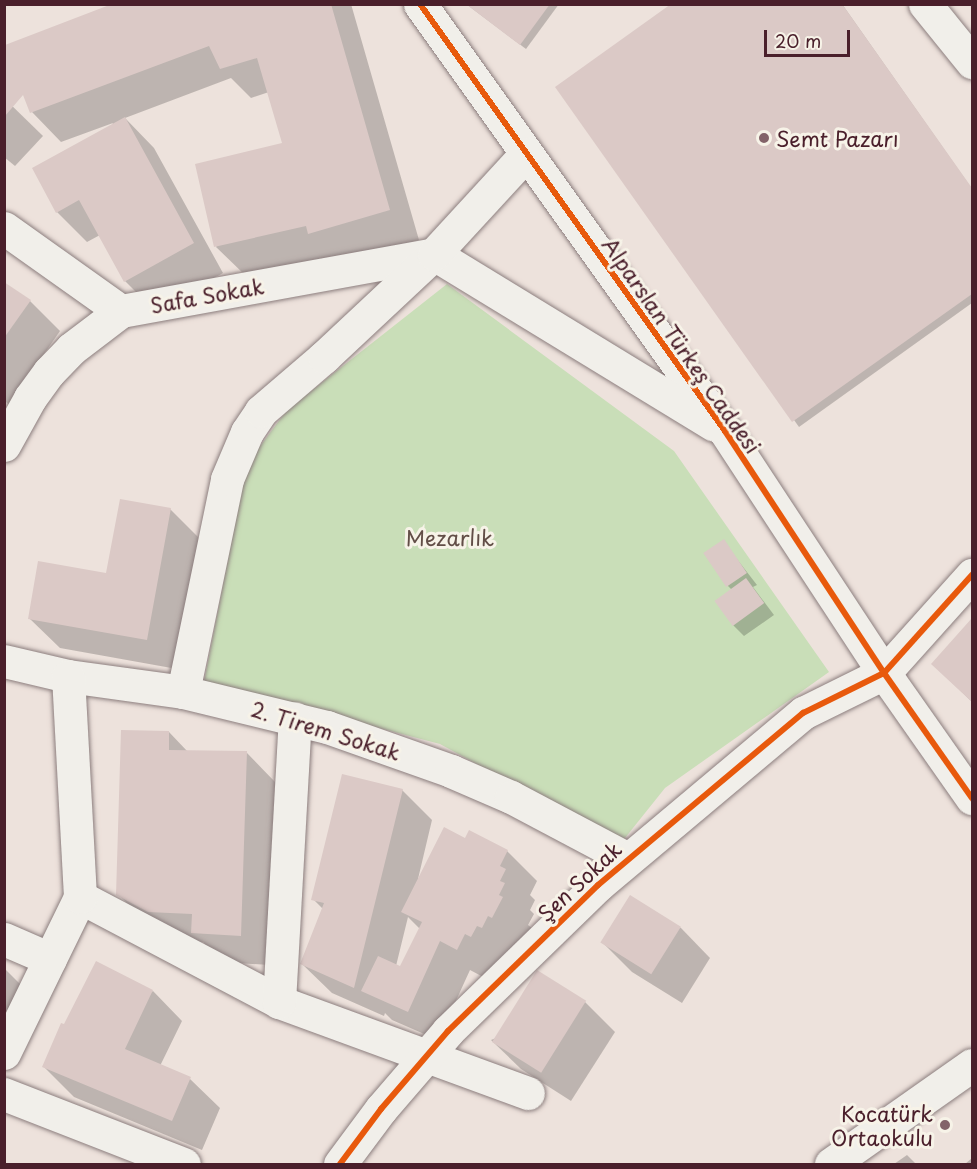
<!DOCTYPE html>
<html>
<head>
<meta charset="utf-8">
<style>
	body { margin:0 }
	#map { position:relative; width:977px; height:1169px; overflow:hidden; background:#ede2dc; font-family:"Playpen Sans",sans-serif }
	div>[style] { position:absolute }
	.green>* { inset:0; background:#c9deb8 }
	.shadow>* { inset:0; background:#0003 }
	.building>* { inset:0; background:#dbc9c6; transform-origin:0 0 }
	.roads { filter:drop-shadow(0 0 2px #8c7e7e) drop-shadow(0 0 2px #8c7e7e) }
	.minor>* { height:33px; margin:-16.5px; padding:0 16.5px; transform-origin:16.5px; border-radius:16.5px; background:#f1efea }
	.cycleway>* { height:6px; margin:-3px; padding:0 3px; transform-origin:3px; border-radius:3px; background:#e8590c }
	.dots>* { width:16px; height:16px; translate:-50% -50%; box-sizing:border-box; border:3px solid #f7f3e8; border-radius:50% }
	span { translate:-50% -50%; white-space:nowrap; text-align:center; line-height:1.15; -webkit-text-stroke:6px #f7f3e8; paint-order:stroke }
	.poi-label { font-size:21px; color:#4a1f2b }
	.left { translate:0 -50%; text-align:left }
	.right { translate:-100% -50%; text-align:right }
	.street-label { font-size:21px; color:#4a1f2b }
	.park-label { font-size:21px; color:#624e47 }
	.frame { position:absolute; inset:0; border:6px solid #4a1f2b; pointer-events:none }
	.scale { position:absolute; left:764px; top:30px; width:86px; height:27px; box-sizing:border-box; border:3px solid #4a1f2b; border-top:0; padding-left:8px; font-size:18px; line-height:21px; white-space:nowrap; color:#4a1f2b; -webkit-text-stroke:4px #f7f3e8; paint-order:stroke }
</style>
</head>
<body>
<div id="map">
	<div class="green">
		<div style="clip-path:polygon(447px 284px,674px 451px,829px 672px,665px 788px,621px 843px,440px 744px,204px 682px,244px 477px,255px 453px,287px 410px)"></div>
	</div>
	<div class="shadow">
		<div style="clip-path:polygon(116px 4px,351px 4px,419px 240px,339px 263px,246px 276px,216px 247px,284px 144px,269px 92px,251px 98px,231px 78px,125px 118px,154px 148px,223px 273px,155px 311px,125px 281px,100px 235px,87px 242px,57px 212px,113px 123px,61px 142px,32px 112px,7px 46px)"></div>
		<div style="clip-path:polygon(466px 4px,559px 4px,526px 49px)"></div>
		<div style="clip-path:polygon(842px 4px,972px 189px,972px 303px,799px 427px,557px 87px)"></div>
		<div style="clip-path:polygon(4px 98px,43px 136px,15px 166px,4px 157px)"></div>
		<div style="clip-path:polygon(4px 283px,30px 301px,60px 331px,9px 404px,4px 401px)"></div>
		<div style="clip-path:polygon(170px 509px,200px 539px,177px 669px,60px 648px,30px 619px,107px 574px)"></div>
		<div style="clip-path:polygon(723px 541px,757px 585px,753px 587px,774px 615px,744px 636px,733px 625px,732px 590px,728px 586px)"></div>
		<div style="clip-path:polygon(972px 620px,972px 702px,933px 664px)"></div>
		<div style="clip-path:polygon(169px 732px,188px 752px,247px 753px,276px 783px,270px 965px,222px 962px,203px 942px,179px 941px,148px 924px,118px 894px)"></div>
		<div style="clip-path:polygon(evenodd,402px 790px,432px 820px,418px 879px,466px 840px,507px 851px,537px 881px,530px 895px,535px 900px,530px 910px,534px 914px,528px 925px,532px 928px,487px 979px,470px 970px,438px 1040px,392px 1020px,385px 1013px,384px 1016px,332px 993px,302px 964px,323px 909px,313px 899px,402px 790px,408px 917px,420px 929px,400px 968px,396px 966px,408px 917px)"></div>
		<div style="clip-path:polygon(631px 897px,681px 928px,710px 958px,682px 1003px,632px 972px,602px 942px)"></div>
		<div style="clip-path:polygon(4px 968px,27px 991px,4px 1034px)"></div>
		<div style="clip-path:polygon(153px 991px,182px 1021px,160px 1066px,190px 1079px,220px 1108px,202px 1150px,74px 1097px,44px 1067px)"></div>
		<div style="clip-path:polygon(585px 1002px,615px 1032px,571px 1101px,521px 1069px,491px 1040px)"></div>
		<div style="clip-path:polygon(907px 1155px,916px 1164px,894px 1164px)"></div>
		<div style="clip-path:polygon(972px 1158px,972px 1164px,965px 1164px)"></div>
	</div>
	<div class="building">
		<div style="clip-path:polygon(112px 4px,331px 4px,390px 210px,308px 234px,306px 226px,214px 247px,195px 164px,282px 143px,257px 58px,220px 69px,209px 46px,30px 113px,23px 95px,5px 116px,5px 45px)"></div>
		<div style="clip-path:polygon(466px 4px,550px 4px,520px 45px)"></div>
		<div style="clip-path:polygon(671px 4px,842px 4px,972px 188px,972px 294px,792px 422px,555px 87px)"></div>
		<div style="clip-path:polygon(125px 117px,194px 243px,124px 282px,79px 200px,56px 213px,32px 168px)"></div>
		<div style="clip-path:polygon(4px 282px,31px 300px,4px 338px)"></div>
		<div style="clip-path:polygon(120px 499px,171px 508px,147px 640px,28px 619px,38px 561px,106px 573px)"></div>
		<div style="left:724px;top:539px;width:41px;height:25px;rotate:56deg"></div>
		<div style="left:746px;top:578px;width:31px;height:39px;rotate:54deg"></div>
		<div style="clip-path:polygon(972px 618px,972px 702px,931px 664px)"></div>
		<div style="clip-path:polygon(121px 730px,169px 731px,169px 750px,247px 751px,241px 936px,191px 933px,192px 914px,148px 912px,116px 895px)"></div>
		<div style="clip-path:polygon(342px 774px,403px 789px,354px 988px,300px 964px,324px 903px,311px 900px)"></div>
		<div style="clip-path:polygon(444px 827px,465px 838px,469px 830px,508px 850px,500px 866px,506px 869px,500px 881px,505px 883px,499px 895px,503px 897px,492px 918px,488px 916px,482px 928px,477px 926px,471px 937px,465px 934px,457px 950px,440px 941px,408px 1012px,361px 991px,378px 956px,400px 966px,422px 922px,401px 912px)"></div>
		<div style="left:630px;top:895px;width:60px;height:56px;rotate:32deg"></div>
		<div style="clip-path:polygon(96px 961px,153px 990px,125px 1049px,191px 1077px,172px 1121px,42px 1067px,61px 1023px,64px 1024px)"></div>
		<div style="left:537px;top:970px;width:58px;height:85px;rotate:32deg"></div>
	</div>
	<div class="roads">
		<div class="minor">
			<div style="left:420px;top:4px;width:525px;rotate:54.46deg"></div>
			<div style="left:725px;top:431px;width:290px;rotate:56.7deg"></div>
			<div style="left:884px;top:673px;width:153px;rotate:54.9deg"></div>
			<div style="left:925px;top:4px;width:75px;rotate:51deg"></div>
			<div style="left:4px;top:228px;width:143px;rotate:35.4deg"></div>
			<div style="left:121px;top:311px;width:318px;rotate:-10.3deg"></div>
			<div style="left:434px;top:254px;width:327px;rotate:31.4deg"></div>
			<div style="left:4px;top:445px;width:54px;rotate:-61deg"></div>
			<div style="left:30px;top:398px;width:32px;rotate:-54deg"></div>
			<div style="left:49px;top:372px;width:32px;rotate:-46deg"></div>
			<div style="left:71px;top:349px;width:63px;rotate:-37.2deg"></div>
			<div style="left:4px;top:661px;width:66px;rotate:13.2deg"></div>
			<div style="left:68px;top:676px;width:116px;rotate:7.9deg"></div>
			<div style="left:183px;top:692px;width:148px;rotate:13.7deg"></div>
			<div style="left:327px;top:727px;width:132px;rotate:19.5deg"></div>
			<div style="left:451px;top:771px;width:65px;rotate:23.4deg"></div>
			<div style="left:511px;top:797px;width:132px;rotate:27.9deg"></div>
			<div style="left:183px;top:692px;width:217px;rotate:-78.3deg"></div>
			<div style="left:227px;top:479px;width:51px;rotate:-66.9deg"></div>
			<div style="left:247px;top:432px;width:25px;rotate:-56deg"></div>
			<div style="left:261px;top:411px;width:83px;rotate:-40.6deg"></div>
			<div style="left:324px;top:357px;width:151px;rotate:-43.1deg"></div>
			<div style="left:434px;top:254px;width:136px;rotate:-47.4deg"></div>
			<div style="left:80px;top:897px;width:225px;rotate:27.8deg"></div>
			<div style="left:279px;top:1002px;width:265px;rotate:20.1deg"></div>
			<div style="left:4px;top:939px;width:50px;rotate:23.5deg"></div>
			<div style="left:279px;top:1002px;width:284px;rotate:-86.8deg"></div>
			<div style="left:4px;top:1053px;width:174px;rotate:-64deg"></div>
			<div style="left:80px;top:897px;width:221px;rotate:-93.1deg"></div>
			<div style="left:4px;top:1094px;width:193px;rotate:21.3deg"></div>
			<div style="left:340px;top:1164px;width:69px;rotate:-53.3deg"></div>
			<div style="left:381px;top:1109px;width:103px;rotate:-49.3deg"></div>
			<div style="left:448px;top:1031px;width:209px;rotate:-44.2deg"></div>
			<div style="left:598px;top:885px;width:268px;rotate:-40deg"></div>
			<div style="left:803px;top:713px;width:90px;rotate:-26.3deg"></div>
			<div style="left:884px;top:673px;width:132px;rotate:-48.1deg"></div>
			<div style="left:831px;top:1164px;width:172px;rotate:-35.1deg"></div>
		</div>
	</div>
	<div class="cycleway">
		<div style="left:420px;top:4px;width:525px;rotate:54.46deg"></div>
		<div style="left:725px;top:431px;width:290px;rotate:56.7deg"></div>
		<div style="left:884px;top:673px;width:153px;rotate:54.9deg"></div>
		<div style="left:340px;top:1164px;width:69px;rotate:-53.3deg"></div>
		<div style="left:381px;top:1109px;width:103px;rotate:-49.3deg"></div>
		<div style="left:448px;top:1031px;width:209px;rotate:-44.2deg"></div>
		<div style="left:598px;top:885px;width:268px;rotate:-40deg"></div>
		<div style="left:803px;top:713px;width:90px;rotate:-26.3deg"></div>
		<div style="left:884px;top:673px;width:132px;rotate:-48.1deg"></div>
	</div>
	<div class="dots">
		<div style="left:764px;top:138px;background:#836369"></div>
		<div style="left:945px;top:1125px;background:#836369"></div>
	</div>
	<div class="poi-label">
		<span class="left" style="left:776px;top:138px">Semt Pazarı</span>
		<span class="right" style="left:933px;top:1125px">Kocatürk<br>Ortaokulu</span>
	</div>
	<div class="street-label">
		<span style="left:207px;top:295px;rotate:-10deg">Safa Sokak</span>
		<span style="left:682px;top:345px;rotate:55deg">Alparslan Türkeş Caddesi</span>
		<span style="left:326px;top:730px;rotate:17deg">2. Tirem Sokak</span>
		<span style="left:579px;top:881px;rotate:-43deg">Şen Sokak</span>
	</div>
	<div class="park-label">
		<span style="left:450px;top:537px">Mezarlık</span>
	</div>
	<div class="frame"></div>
	<div class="scale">20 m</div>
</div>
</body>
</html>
